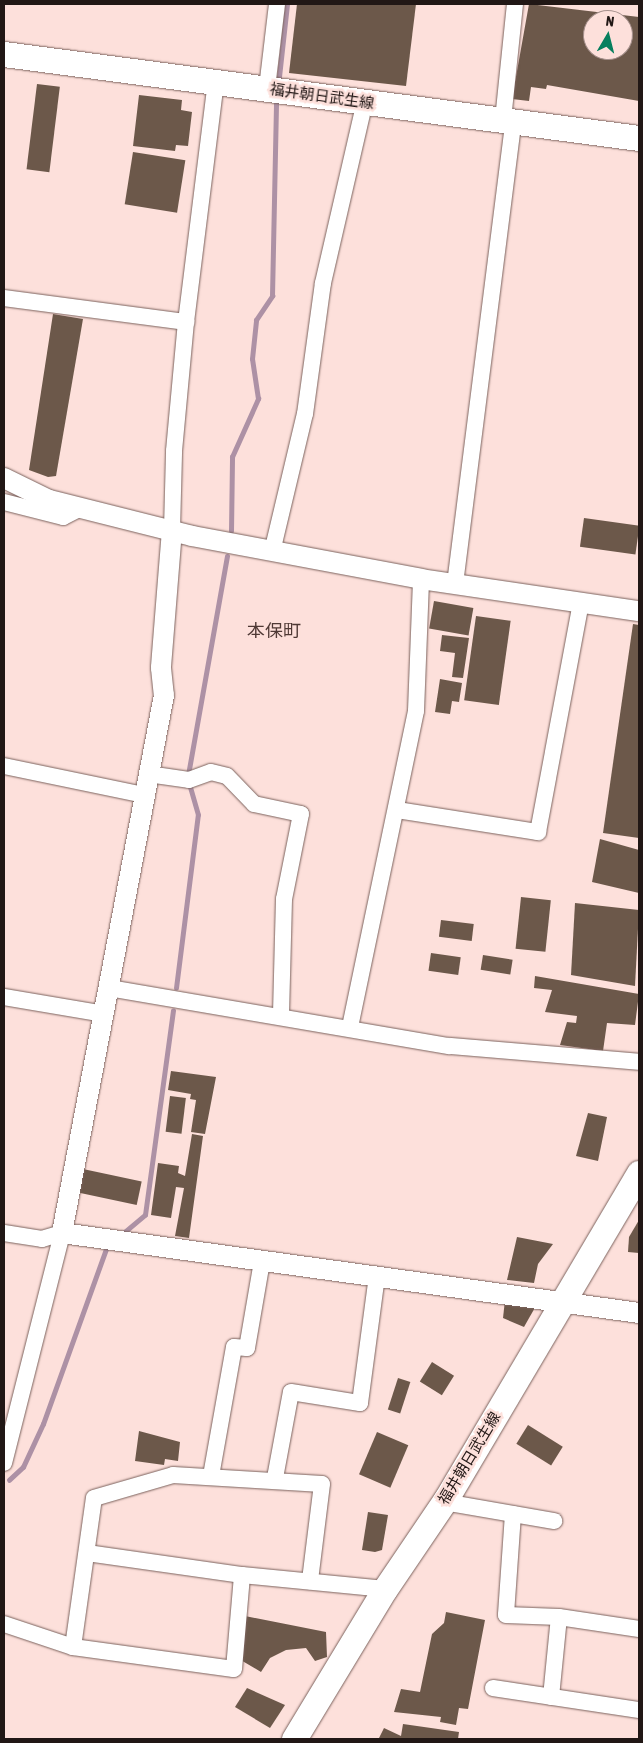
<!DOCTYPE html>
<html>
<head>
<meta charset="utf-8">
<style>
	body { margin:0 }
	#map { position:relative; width:643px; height:1743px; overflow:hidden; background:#fde0db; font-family:"Asap Condensed","Noto Sans JP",sans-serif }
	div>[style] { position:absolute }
	.stream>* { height:4.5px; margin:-2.25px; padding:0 2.25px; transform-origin:2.25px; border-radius:2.25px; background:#ad91a5 }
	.building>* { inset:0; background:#6c584a; transform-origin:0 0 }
	.roads { filter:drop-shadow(0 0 1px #7b625d) drop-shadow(0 0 1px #7b625d) }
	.minor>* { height:16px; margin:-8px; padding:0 8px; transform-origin:8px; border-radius:8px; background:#fff }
	.tertiary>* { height:20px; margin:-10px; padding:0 10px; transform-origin:10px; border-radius:10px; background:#fff }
	.primary>* { height:25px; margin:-12.5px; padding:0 12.5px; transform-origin:12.5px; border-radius:12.5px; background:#fff }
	span { translate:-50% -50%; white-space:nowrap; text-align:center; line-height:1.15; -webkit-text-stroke:5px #fde0db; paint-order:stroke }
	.street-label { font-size:15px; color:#211715 }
	.quarter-label { font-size:18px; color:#4f3935 }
	.frame { position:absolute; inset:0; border:5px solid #211715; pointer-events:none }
	.north { position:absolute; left:583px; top:10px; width:50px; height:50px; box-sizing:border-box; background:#fde0db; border:1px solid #a5908c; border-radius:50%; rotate:8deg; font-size:14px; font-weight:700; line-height:20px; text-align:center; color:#211715 }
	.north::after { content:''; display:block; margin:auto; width:18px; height:22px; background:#077f5e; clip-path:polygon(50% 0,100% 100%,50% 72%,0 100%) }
</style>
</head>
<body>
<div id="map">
	<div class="stream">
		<div style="left:279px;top:77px;width:73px;rotate:-83.7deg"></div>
		<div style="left:231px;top:531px;width:74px;rotate:-89.2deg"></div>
		<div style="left:232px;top:457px;width:64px;rotate:-65.9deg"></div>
		<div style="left:258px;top:399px;width:40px;rotate:-98.5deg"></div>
		<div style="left:252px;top:359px;width:39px;rotate:-84deg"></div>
		<div style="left:256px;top:320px;width:29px;rotate:-56deg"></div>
		<div style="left:272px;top:296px;width:194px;rotate:-88.8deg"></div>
		<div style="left:188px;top:775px;width:222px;rotate:-79.9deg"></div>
		<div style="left:176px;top:988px;width:174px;rotate:-82.8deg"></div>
		<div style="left:198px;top:815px;width:29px;rotate:-106deg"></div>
		<div style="left:121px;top:1235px;width:31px;rotate:-40deg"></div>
		<div style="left:145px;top:1215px;width:206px;rotate:-82.2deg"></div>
		<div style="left:9px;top:1480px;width:19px;rotate:-43deg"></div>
		<div style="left:23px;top:1467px;width:47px;rotate:-65.1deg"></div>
		<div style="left:43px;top:1424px;width:189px;rotate:-70.2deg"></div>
	</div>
	<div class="building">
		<div style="clip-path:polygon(297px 4px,416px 4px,406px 86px,289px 73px)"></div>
		<div style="clip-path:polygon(evenodd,529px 4px,639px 17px,639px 101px,547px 85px,546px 89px,531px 87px,529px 101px,512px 99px,529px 4px,593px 20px,623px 20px,623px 50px,593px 50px,593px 20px)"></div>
		<div style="left:37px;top:84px;width:23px;height:86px;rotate:7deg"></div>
		<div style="clip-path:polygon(139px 95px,182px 100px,181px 110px,192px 112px,188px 146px,176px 145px,175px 151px,133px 146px)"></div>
		<div style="left:133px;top:152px;width:53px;height:53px;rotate:9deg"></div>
		<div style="clip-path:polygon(53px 314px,83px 319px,56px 476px,48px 477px,29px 470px)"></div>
		<div style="left:584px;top:518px;width:56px;height:29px;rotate:8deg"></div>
		<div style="left:434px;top:601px;width:40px;height:28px;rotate:10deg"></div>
		<div style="left:476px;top:616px;width:35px;height:85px;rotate:8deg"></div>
		<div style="clip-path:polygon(633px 624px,639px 625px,639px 838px,603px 833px)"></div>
		<div style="clip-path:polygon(442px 635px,469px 638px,463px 678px,452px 677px,455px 653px,440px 651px)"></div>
		<div style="clip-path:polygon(440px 679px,462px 683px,459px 702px,452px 701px,450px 714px,435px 712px)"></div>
		<div style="clip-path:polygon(600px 839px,639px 850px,639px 893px,592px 882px)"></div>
		<div style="left:521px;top:897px;width:30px;height:52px;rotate:6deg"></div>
		<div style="clip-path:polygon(575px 903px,639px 910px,635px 986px,571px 975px)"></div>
		<div style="left:441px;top:920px;width:33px;height:17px;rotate:7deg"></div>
		<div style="left:431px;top:953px;width:30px;height:18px;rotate:8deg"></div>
		<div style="left:483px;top:955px;width:30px;height:15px;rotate:9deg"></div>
		<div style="clip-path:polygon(535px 976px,639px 994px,635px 1025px,607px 1023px,603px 1051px,560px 1045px,567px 1022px,576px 1023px,577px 1016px,545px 1012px,552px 990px,534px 988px)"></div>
		<div style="clip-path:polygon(171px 1071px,216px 1077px,205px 1134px,191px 1132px,196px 1100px,190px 1099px,191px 1094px,168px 1090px)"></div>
		<div style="left:170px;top:1096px;width:16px;height:36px;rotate:7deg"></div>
		<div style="clip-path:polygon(588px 1113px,607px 1117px,598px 1161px,576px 1156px)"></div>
		<div style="clip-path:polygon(192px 1134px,203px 1136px,189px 1238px,175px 1236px,184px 1188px,176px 1187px,171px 1218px,151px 1215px,158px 1163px,179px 1166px,178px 1173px,185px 1176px)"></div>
		<div style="left:83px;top:1169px;width:60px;height:24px;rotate:12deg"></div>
		<div style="clip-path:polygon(639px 1220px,639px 1253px,628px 1252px,629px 1237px)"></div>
		<div style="clip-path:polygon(517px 1237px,553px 1244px,538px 1264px,534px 1283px,507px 1280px)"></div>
		<div style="clip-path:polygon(505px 1300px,537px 1304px,524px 1327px,503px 1318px)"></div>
		<div style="left:432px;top:1362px;width:26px;height:23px;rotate:32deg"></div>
		<div style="left:398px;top:1378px;width:13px;height:33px;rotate:18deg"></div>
		<div style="left:528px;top:1425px;width:41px;height:22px;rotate:32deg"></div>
		<div style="clip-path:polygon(139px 1431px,180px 1442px,178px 1461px,165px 1459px,164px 1465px,135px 1461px)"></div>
		<div style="left:377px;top:1432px;width:34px;height:46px;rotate:23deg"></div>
		<div style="clip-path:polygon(368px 1512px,388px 1515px,382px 1550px,375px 1552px,362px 1550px)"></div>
		<div style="clip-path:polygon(446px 1612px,485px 1620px,468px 1709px,459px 1708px,456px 1725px,440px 1722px,441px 1717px,394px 1712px,401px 1689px,420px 1692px,432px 1634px,444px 1623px)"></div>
		<div style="clip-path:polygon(245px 1616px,326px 1632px,327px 1657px,315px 1661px,306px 1648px,286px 1650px,270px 1658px,261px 1672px,239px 1659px)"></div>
		<div style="clip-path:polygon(247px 1688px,285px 1705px,270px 1728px,235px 1707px)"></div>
		<div style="clip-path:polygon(403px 1724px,459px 1732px,458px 1739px,379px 1738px,384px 1728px,401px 1736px)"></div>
	</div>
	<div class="roads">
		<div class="minor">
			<div style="left:267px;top:88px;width:85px;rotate:-83.2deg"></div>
			<div style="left:503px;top:120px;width:117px;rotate:-84.1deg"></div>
			<div style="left:4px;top:298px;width:184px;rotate:7.5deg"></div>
			<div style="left:4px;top:502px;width:61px;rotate:14.3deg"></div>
			<div style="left:63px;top:517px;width:22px;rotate:-27deg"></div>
			<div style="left:172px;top:530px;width:79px;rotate:-88.5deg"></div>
			<div style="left:174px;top:451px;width:130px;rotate:-84.7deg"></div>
			<div style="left:186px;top:322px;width:242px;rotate:-82.9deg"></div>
			<div style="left:272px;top:552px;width:142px;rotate:-76.6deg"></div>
			<div style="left:305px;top:414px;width:132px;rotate:-82.2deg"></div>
			<div style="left:323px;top:283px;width:187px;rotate:-77deg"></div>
			<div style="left:455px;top:584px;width:466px;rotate:-82.8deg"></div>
			<div style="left:4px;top:766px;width:143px;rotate:11.7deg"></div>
			<div style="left:148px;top:774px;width:41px;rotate:8.3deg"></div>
			<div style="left:189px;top:780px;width:23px;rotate:-20deg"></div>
			<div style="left:211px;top:772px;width:16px;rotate:14deg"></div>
			<div style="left:227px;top:776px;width:39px;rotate:46deg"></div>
			<div style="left:254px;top:804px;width:48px;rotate:12deg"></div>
			<div style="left:301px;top:814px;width:87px;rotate:101.3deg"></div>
			<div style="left:284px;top:899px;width:117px;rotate:91.5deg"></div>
			<div style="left:397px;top:810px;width:143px;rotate:8.9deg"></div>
			<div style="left:538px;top:832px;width:234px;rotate:-79.4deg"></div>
			<div style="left:109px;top:988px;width:346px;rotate:9.7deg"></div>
			<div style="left:450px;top:1046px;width:190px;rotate:4.8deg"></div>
			<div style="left:4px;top:997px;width:102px;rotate:9.6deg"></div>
			<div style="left:350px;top:1027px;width:323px;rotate:-78.2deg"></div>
			<div style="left:416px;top:711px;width:132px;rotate:-87.8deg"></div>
			<div style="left:4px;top:1233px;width:38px;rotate:9deg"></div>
			<div style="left:42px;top:1239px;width:21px;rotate:-17deg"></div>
			<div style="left:4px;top:1463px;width:237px;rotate:-75.8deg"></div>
			<div style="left:211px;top:1476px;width:131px;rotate:-79.9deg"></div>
			<div style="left:234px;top:1347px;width:13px;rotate:4deg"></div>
			<div style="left:247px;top:1348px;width:88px;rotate:-80.2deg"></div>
			<div style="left:275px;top:1478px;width:87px;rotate:-79.5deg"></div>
			<div style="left:291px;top:1392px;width:70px;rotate:9.1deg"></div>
			<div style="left:360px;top:1403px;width:128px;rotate:-82.4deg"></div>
			<div style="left:444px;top:1502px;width:112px;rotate:9.8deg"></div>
			<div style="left:513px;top:1514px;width:101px;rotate:94deg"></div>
			<div style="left:506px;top:1615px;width:53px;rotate:2.2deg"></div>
			<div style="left:559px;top:1617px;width:81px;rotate:8.5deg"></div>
			<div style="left:87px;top:1553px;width:157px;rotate:8.1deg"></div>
			<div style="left:242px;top:1575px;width:144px;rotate:5.6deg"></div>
			<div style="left:4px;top:1624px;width:73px;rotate:18.4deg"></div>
			<div style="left:73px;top:1647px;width:162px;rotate:7.8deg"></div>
			<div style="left:234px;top:1669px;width:94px;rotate:-85.1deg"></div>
			<div style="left:73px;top:1647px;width:150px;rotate:-82deg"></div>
			<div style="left:94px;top:1498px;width:82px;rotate:-16.2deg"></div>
			<div style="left:173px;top:1475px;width:149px;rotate:3.5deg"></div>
			<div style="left:322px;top:1484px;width:98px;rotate:97.1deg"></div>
			<div style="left:493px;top:1688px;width:148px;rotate:8.6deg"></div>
			<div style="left:551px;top:1697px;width:80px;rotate:-84.3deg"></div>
		</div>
		<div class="tertiary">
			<div style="left:4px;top:478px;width:50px;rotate:26.1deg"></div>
			<div style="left:49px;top:500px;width:147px;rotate:14.1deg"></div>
			<div style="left:192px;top:536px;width:233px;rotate:10.6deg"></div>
			<div style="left:421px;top:579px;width:220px;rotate:8.4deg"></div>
			<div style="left:172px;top:530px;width:138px;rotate:94.6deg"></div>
			<div style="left:161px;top:668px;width:27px;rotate:84deg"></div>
			<div style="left:164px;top:695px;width:548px;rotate:100.74deg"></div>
			<div style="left:62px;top:1233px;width:583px;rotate:7.89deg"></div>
		</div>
		<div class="primary">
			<div style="left:4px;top:54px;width:641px;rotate:7.54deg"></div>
			<div style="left:294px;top:1739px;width:175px;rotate:-58.8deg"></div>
			<div style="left:385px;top:1589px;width:109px;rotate:-55.9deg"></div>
			<div style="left:446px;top:1499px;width:379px;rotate:-59.4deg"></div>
		</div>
	</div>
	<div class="street-label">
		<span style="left:322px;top:96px;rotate:8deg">福井朝日武生線</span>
		<span style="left:469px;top:1458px;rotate:-59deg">福井朝日武生線</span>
	</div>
	<div class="quarter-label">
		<span style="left:274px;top:631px">本保町</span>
	</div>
	<div class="frame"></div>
	<div class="north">N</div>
</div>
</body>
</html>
